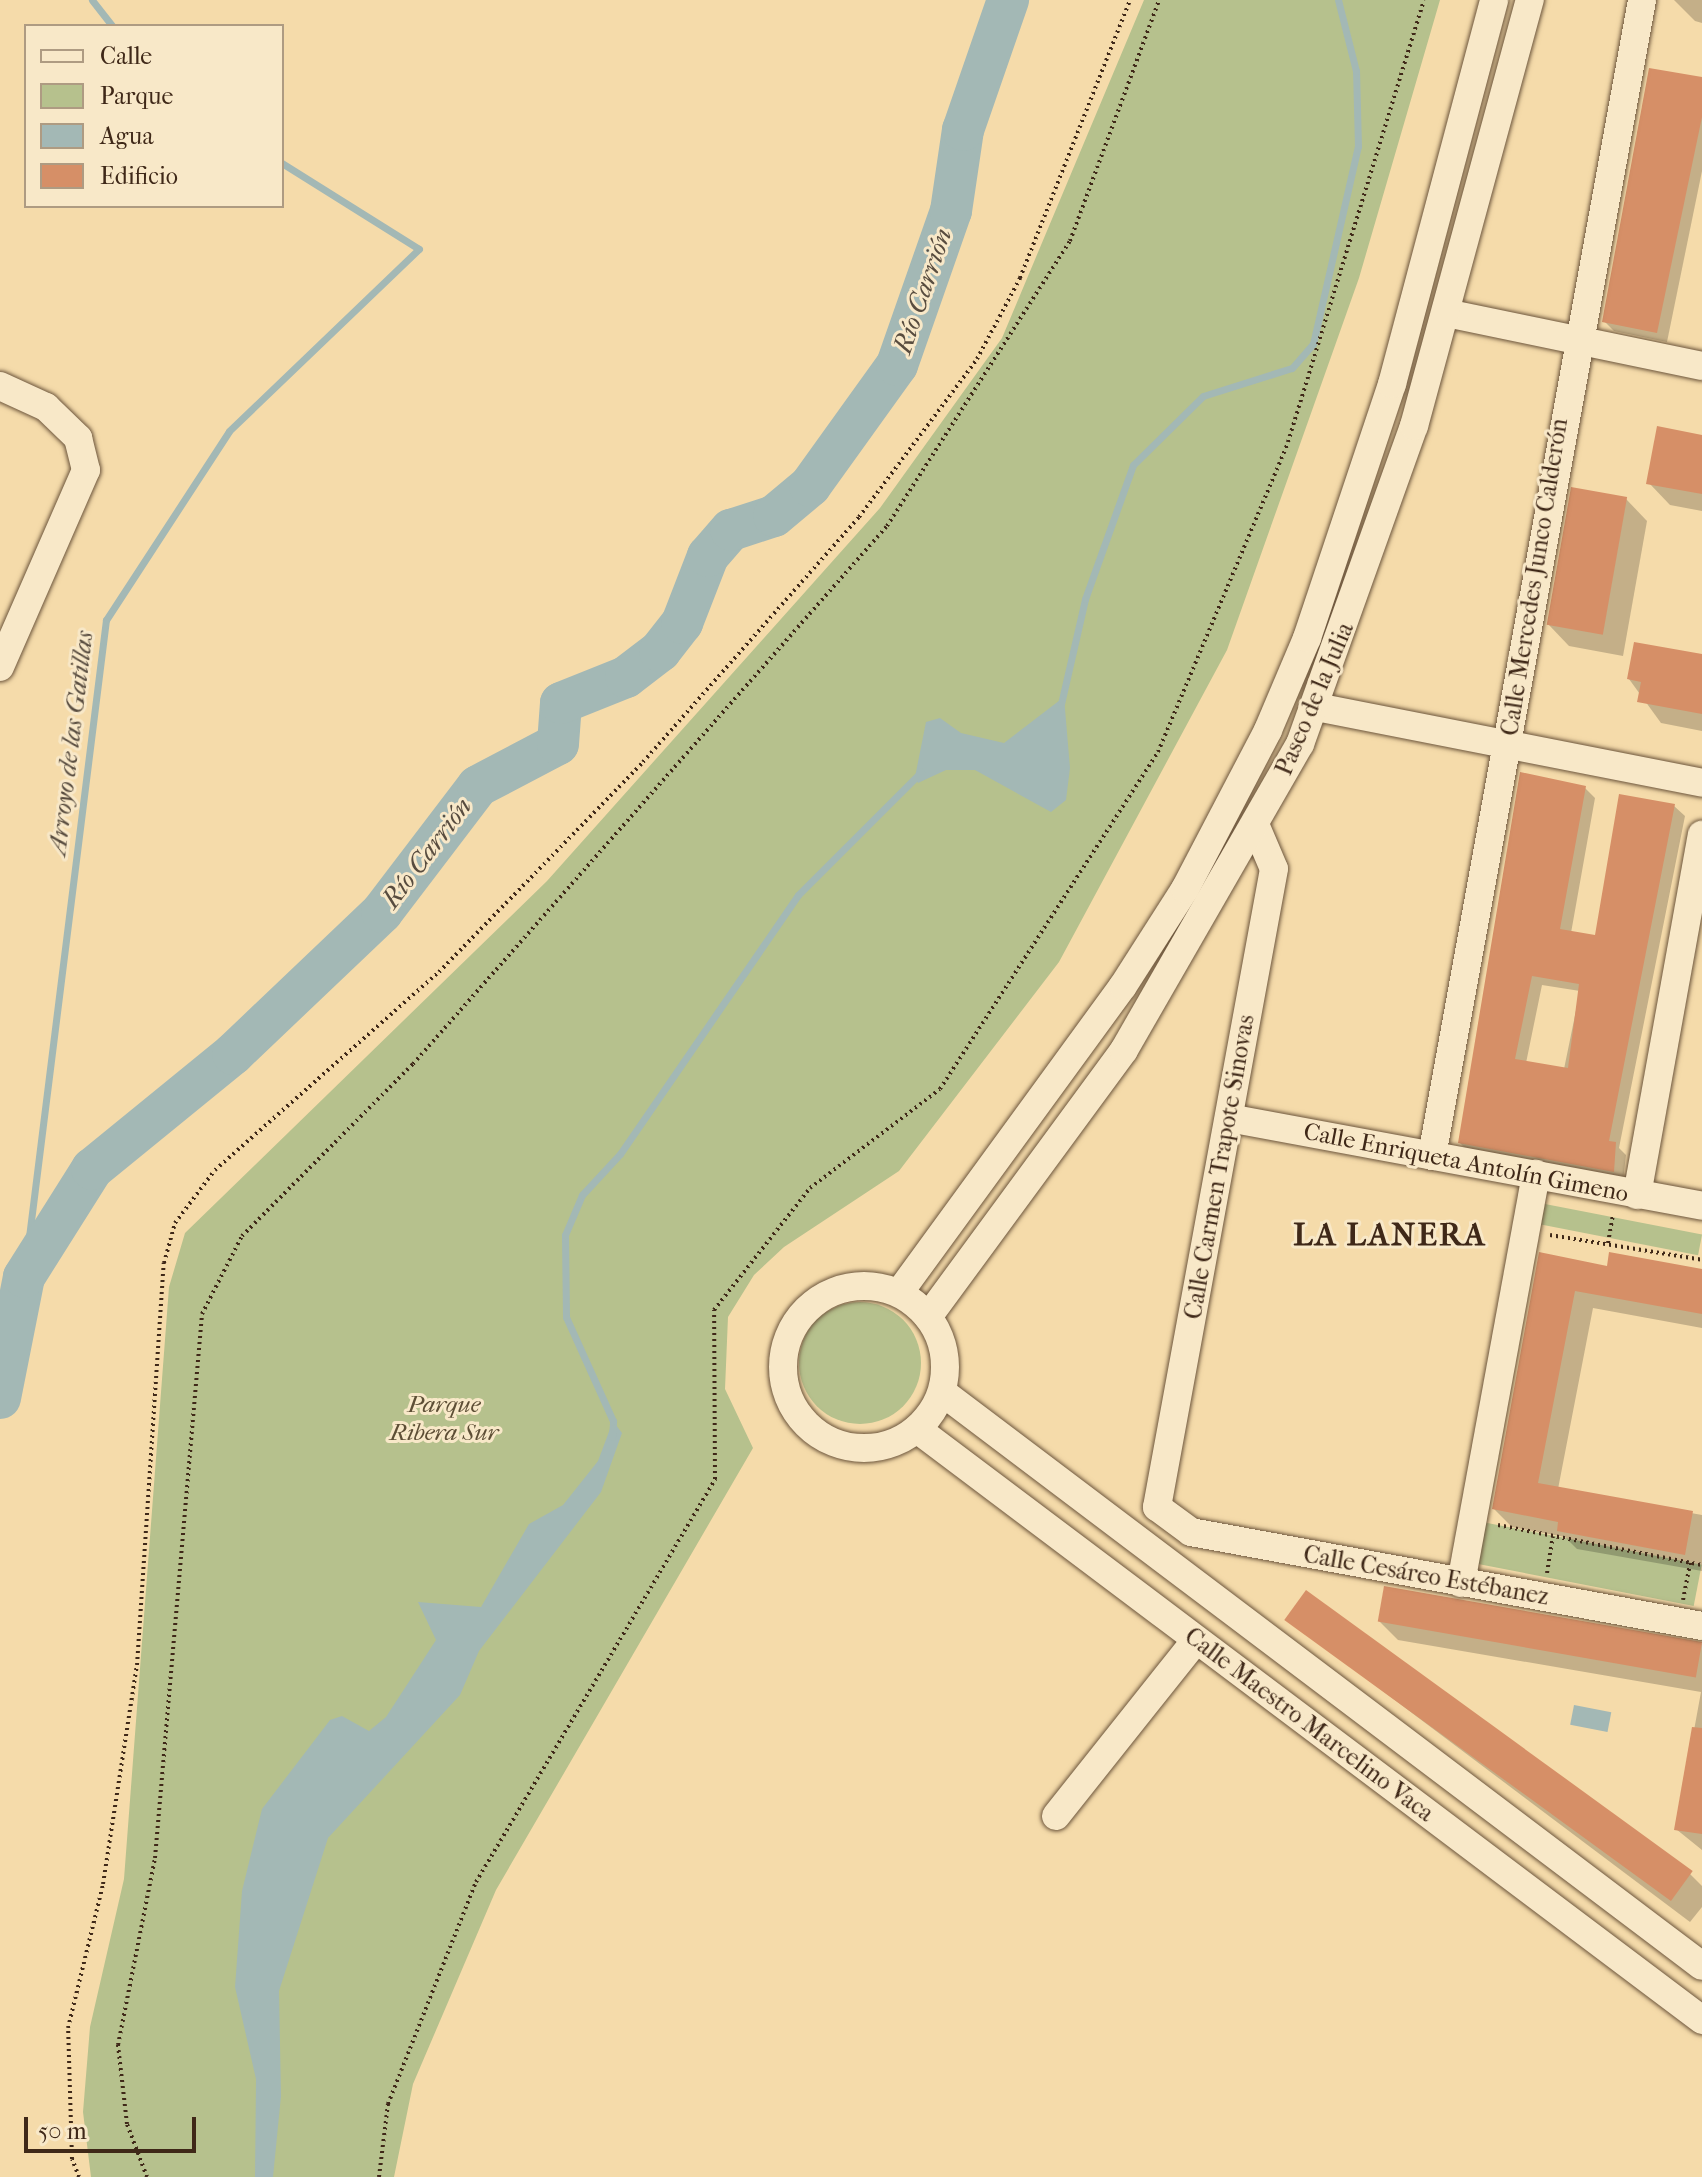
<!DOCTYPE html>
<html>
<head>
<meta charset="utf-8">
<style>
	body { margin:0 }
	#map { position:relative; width:1702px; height:2177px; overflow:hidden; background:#f5dbaa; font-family:"IM FELL French Canon",serif }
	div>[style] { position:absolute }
	.green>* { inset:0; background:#b6c18d; transform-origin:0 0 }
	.round { border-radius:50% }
	.water>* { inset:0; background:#a3b8b5; transform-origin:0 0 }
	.shadow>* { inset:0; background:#0003 }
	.stream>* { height:7px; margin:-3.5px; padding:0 3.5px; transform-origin:3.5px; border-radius:3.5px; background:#a3b8b5 }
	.river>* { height:42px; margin:-21px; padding:0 21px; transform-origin:21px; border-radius:21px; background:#a3b8b5 }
	.building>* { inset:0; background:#d68f67; transform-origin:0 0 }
	.path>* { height:4px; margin-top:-2px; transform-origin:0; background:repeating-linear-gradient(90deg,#3f2818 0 2px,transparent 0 6px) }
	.roads { filter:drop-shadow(0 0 2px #6c553c) drop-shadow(0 0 2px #6c553c) }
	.minor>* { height:28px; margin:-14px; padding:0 14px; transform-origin:14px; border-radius:14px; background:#f8e8c8 }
	.minor>.ring { margin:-14px; padding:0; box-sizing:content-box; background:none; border:28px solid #f8e8c8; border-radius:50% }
	span { translate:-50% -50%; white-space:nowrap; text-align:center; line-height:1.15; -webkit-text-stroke:6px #f8e8c8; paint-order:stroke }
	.street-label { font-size:24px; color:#3f2818 }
	.park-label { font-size:24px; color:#5d4e35; font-style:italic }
	.water-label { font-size:26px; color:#584c3f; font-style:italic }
	.district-label { font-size:32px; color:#3f2818; font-weight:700; letter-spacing:2px }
	.legend { position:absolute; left:24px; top:24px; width:260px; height:184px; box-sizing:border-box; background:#f8e8c8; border:2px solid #ae9b82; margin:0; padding:10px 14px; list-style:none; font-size:24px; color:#3f2818 }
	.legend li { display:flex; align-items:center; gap:16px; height:40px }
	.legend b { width:40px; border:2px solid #ae9b82 }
	.scale { position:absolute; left:24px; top:2117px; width:172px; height:36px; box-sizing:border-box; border:4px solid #3f2818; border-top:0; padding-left:10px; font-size:24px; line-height:28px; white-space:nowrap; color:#3f2818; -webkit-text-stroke:6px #f8e8c8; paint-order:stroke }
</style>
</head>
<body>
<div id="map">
	<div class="green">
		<div style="clip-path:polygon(1144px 0,1440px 0,1359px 278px,1227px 650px,1059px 962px,899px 1171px,784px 1247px,754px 1275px,728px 1317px,725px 1389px,753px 1448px,496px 1890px,413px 2084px,394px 2177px,91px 2177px,83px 2112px,90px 2027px,124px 1879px,169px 1287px,185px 1233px,547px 881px,880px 508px,1002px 338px)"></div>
		<div style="left:1545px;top:1204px;width:160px;height:21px;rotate:11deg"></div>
		<div class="round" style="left:799px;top:1302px;width:122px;height:122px"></div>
		<div style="left:1472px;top:1520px;width:234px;height:42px;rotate:11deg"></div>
	</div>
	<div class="water">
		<div style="clip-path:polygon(1064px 697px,1070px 768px,1066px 800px,1051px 812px,975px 770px,946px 770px,918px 783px,915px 777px,926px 722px,940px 718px,961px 733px,1004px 743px)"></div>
		<div style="clip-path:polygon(613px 1421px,622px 1433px,601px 1492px,479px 1651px,460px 1695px,328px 1838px,279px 1991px,281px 2096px,273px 2177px,255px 2177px,256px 2079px,235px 1987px,242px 1891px,262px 1809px,330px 1720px,342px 1716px,369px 1731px,386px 1717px,436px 1640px,418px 1602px,481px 1607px,529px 1524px,563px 1505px,598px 1461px)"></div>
		<div style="left:1574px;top:1705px;width:38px;height:20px;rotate:11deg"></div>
	</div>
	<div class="shadow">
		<div style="clip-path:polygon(1674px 0,1702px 0,1702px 23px,1695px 21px)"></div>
		<div style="clip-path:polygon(1702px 79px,1702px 171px,1667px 342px,1614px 331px,1604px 321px)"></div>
		<div style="clip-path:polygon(1702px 437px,1702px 511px,1670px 505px,1649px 483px)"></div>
		<div style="clip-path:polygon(1626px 499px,1647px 521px,1623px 656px,1569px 646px,1548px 624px)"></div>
		<div style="clip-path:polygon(1702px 656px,1702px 731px,1661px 723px,1629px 679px)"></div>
		<div style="clip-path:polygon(evenodd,1584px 787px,1595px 798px,1571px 933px,1597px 937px,1674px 806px,1685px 816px,1619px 1148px,1626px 1155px,1623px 1181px,1470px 1153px,1460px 1143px,1584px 787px,1542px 985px,1580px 991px,1564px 1069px,1526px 1063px,1542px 985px)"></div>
		<div style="clip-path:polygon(1541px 1254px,1608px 1268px,1702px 1271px,1702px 1328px,1593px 1308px,1558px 1489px,1702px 1515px,1702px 1571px,1577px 1549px,1565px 1537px,1512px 1527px,1494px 1509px)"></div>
		<div style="clip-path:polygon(1287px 1619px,1690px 1874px,1702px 1886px,1702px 1907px,1690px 1922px)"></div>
		<div style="clip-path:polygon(1378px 1620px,1702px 1644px,1702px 1850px,1676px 1829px,1701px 1692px,1398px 1640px)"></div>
	</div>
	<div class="stream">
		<div style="left:92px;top:0;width:33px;rotate:52deg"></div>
		<div style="left:1061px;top:704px;width:108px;rotate:-77.1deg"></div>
		<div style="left:1085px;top:599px;width:142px;rotate:-70.3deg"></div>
		<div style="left:1133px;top:465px;width:98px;rotate:-44.6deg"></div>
		<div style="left:1203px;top:396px;width:93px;rotate:-17.5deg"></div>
		<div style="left:1292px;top:368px;width:32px;rotate:-49deg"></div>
		<div style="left:1313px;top:344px;width:203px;rotate:-77.2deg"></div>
		<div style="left:1358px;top:146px;width:75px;rotate:-91.5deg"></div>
		<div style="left:1356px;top:71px;width:73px;rotate:-104.2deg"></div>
		<div style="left:24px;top:1277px;width:662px;rotate:-82.89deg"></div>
		<div style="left:106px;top:620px;width:225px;rotate:-56.9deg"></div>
		<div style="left:229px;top:431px;width:263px;rotate:-43.8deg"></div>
		<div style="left:419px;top:249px;width:162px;rotate:-147.9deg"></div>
		<div style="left:612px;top:1437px;width:16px;rotate:-86deg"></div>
		<div style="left:613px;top:1421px;width:114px;rotate:-114.3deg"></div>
		<div style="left:566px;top:1317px;width:82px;rotate:-90.7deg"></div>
		<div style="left:565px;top:1235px;width:43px;rotate:-67deg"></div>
		<div style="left:582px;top:1195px;width:56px;rotate:-47.2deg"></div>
		<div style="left:620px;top:1154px;width:314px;rotate:-55.5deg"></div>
		<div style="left:798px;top:895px;width:174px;rotate:-45deg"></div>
	</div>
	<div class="river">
		<div style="left:0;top:1398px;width:123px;rotate:-78.8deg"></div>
		<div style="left:24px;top:1277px;width:128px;rotate:-57.8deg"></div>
		<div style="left:92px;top:1169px;width:182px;rotate:-39.2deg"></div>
		<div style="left:233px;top:1054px;width:206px;rotate:-43.6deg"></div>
		<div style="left:382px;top:912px;width:158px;rotate:-52.7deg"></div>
		<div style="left:478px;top:786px;width:90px;rotate:-27.7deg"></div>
		<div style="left:558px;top:744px;width:41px;rotate:-85.8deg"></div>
		<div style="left:561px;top:703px;width:70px;rotate:-21.8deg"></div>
		<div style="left:626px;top:677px;width:43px;rotate:-37.4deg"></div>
		<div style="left:660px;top:651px;width:36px;rotate:-52deg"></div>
		<div style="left:682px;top:623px;width:72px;rotate:-68.8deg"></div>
		<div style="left:708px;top:556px;width:35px;rotate:-49deg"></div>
		<div style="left:731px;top:530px;width:45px;rotate:-18deg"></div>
		<div style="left:774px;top:516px;width:47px;rotate:-39.8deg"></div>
		<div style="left:810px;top:486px;width:149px;rotate:-54.3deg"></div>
		<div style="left:897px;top:365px;width:163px;rotate:-70.7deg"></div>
		<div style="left:951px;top:211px;width:82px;rotate:-81.6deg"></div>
		<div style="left:963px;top:130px;width:138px;rotate:-70.9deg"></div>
	</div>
	<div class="building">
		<div style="clip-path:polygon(1649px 68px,1702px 77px,1702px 117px,1657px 333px,1602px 322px)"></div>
		<div style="clip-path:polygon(1657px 426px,1702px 435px,1702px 494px,1646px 484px)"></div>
		<div style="left:1571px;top:487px;width:57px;height:140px;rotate:10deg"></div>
		<div style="clip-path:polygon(1634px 642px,1702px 654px,1702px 714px,1637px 702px,1641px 682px,1627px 679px)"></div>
		<div style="clip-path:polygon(evenodd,1520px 772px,1586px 786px,1560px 929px,1595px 935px,1619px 794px,1675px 804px,1609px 1141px,1616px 1142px,1614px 1172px,1458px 1143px,1520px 772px,1532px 976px,1579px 984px,1568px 1068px,1515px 1059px,1532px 976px)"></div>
		<div style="clip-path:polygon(1539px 1252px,1607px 1266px,1609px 1252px,1702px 1269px,1702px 1314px,1575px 1291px,1538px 1483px,1693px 1511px,1685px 1555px,1557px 1531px,1558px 1522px,1492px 1509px)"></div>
		<div style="left:1384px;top:1586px;width:323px;height:36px;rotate:10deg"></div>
		<div style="left:1306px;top:1590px;width:478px;height:37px;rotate:36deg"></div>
		<div style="clip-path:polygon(1692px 1727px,1702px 1728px,1702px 1834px,1674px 1830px)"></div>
	</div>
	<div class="path">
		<div style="left:1550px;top:1235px;width:154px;rotate:9.3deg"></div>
		<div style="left:1608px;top:1243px;width:27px;rotate:-80deg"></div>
		<div style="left:1498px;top:1525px;width:208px;rotate:11.1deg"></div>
		<div style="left:1547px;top:1573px;width:37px;rotate:-81deg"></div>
		<div style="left:1683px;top:1600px;width:38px;rotate:-79deg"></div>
		<div style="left:79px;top:2177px;width:19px;rotate:-111deg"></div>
		<div style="left:72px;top:2159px;width:131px;rotate:-91.7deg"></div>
		<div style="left:68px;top:2028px;width:148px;rotate:-76.3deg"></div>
		<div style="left:103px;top:1884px;width:222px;rotate:-81.2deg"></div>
		<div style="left:137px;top:1665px;width:403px;rotate:-86.2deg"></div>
		<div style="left:164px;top:1263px;width:41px;rotate:-74.6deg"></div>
		<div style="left:175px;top:1223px;width:66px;rotate:-53deg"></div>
		<div style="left:215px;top:1170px;width:299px;rotate:-41.5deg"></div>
		<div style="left:439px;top:972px;width:293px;rotate:-45.8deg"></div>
		<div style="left:643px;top:762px;width:327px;rotate:-48.6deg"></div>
		<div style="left:859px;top:517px;width:197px;rotate:-53.2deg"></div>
		<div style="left:977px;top:359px;width:92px;rotate:-62deg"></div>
		<div style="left:1020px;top:278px;width:299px;rotate:-68.4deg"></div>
		<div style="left:147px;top:2177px;width:57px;rotate:-110.7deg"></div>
		<div style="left:127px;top:2124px;width:80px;rotate:-96.5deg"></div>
		<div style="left:118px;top:2045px;width:191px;rotate:-78.8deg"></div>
		<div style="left:155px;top:1858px;width:546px;rotate:-85.06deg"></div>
		<div style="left:202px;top:1314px;width:88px;rotate:-62.9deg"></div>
		<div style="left:242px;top:1236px;width:243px;rotate:-45.2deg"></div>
		<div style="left:413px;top:1064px;width:717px;rotate:-48.62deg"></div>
		<div style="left:887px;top:526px;width:339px;rotate:-57.3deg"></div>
		<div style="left:1070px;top:241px;width:257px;rotate:-69.7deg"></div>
		<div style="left:379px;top:2177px;width:74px;rotate:-83deg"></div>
		<div style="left:388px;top:2104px;width:239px;rotate:-68.4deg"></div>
		<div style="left:476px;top:1882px;width:469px;rotate:-59.3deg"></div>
		<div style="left:715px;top:1479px;width:169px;rotate:-90.3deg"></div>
		<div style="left:714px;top:1310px;width:155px;rotate:-51.8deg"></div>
		<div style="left:810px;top:1188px;width:163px;rotate:-37.3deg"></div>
		<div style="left:940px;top:1089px;width:401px;rotate:-57.1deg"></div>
		<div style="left:1158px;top:752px;width:336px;rotate:-67.2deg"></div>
		<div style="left:1288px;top:442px;width:462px;rotate:-72.9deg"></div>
	</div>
	<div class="roads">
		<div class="minor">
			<div style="left:1446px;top:313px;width:261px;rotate:11.7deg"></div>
			<div style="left:0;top:386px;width:51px;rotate:24.5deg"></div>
			<div style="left:46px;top:407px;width:45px;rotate:44.1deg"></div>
			<div style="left:78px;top:438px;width:33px;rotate:76deg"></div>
			<div style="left:86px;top:470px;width:215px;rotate:113.6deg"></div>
			<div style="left:1316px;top:707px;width:393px;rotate:11.1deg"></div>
			<div style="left:1257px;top:829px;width:43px;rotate:67deg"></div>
			<div style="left:1274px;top:869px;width:649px;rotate:100.39deg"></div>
			<div style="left:1157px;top:1507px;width:42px;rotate:36.3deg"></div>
			<div style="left:1191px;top:1532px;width:520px;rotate:10.42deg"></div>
			<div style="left:1229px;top:1118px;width:481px;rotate:10.5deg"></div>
			<div style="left:1432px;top:1156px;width:1175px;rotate:-79.7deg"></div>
			<div style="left:1637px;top:1195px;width:366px;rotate:-79.8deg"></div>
			<div class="ring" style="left:783px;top:1286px;width:134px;height:134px"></div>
			<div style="left:899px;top:1293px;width:380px;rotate:-53.9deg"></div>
			<div style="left:1123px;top:986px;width:115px;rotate:-57.4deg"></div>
			<div style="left:1185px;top:889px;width:179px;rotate:-62.4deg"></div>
			<div style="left:1268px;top:730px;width:100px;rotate:-67deg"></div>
			<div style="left:1307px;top:638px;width:268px;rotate:-71.5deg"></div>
			<div style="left:1392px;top:384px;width:397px;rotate:-75.1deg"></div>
			<div style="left:928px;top:1317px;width:331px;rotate:-53.7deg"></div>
			<div style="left:1124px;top:1050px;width:353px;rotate:-60.1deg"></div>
			<div style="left:1300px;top:744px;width:338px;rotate:-70.3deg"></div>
			<div style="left:1414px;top:426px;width:442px;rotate:-74.8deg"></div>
			<div style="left:942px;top:1392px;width:952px;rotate:37.06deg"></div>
			<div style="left:917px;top:1429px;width:983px;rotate:36.97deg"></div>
			<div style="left:1461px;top:1583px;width:416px;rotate:-79.6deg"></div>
			<div style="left:1056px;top:1816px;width:225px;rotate:-51.5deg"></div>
		</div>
	</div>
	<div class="street-label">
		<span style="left:1535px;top:577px;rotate:-81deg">Calle Mercedes Junco Calderón</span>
		<span style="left:1315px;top:699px;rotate:-67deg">Paseo de la Julia</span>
		<span style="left:1466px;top:1163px;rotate:11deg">Calle Enriqueta Antolín Gimeno</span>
		<span style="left:1220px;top:1167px;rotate:-80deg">Calle Carmen Trapote Sinovas</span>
		<span style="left:1426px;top:1576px;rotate:10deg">Calle Cesáreo Estébanez</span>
		<span style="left:1309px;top:1725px;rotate:37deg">Calle Maestro Marcelino Vaca</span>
	</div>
	<div class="park-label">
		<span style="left:444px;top:1419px">Parque<br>Ribera Sur</span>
	</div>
	<div class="water-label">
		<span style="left:923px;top:291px;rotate:-71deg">Río Carrión</span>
		<span style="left:71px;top:743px;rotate:-83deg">Arroyo de las Gatillas</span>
		<span style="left:427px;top:853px;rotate:-53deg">Río Carrión</span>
	</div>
	<div class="district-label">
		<span style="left:1390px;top:1235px">LA LANERA</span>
	</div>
	<ul class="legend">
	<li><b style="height:10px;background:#f8e8c8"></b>Calle</li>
	<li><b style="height:22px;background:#b6c18d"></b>Parque</li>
	<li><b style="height:22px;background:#a3b8b5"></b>Agua</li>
	<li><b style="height:22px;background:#d68f67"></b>Edificio</li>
	</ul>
	<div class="scale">50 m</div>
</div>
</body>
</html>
